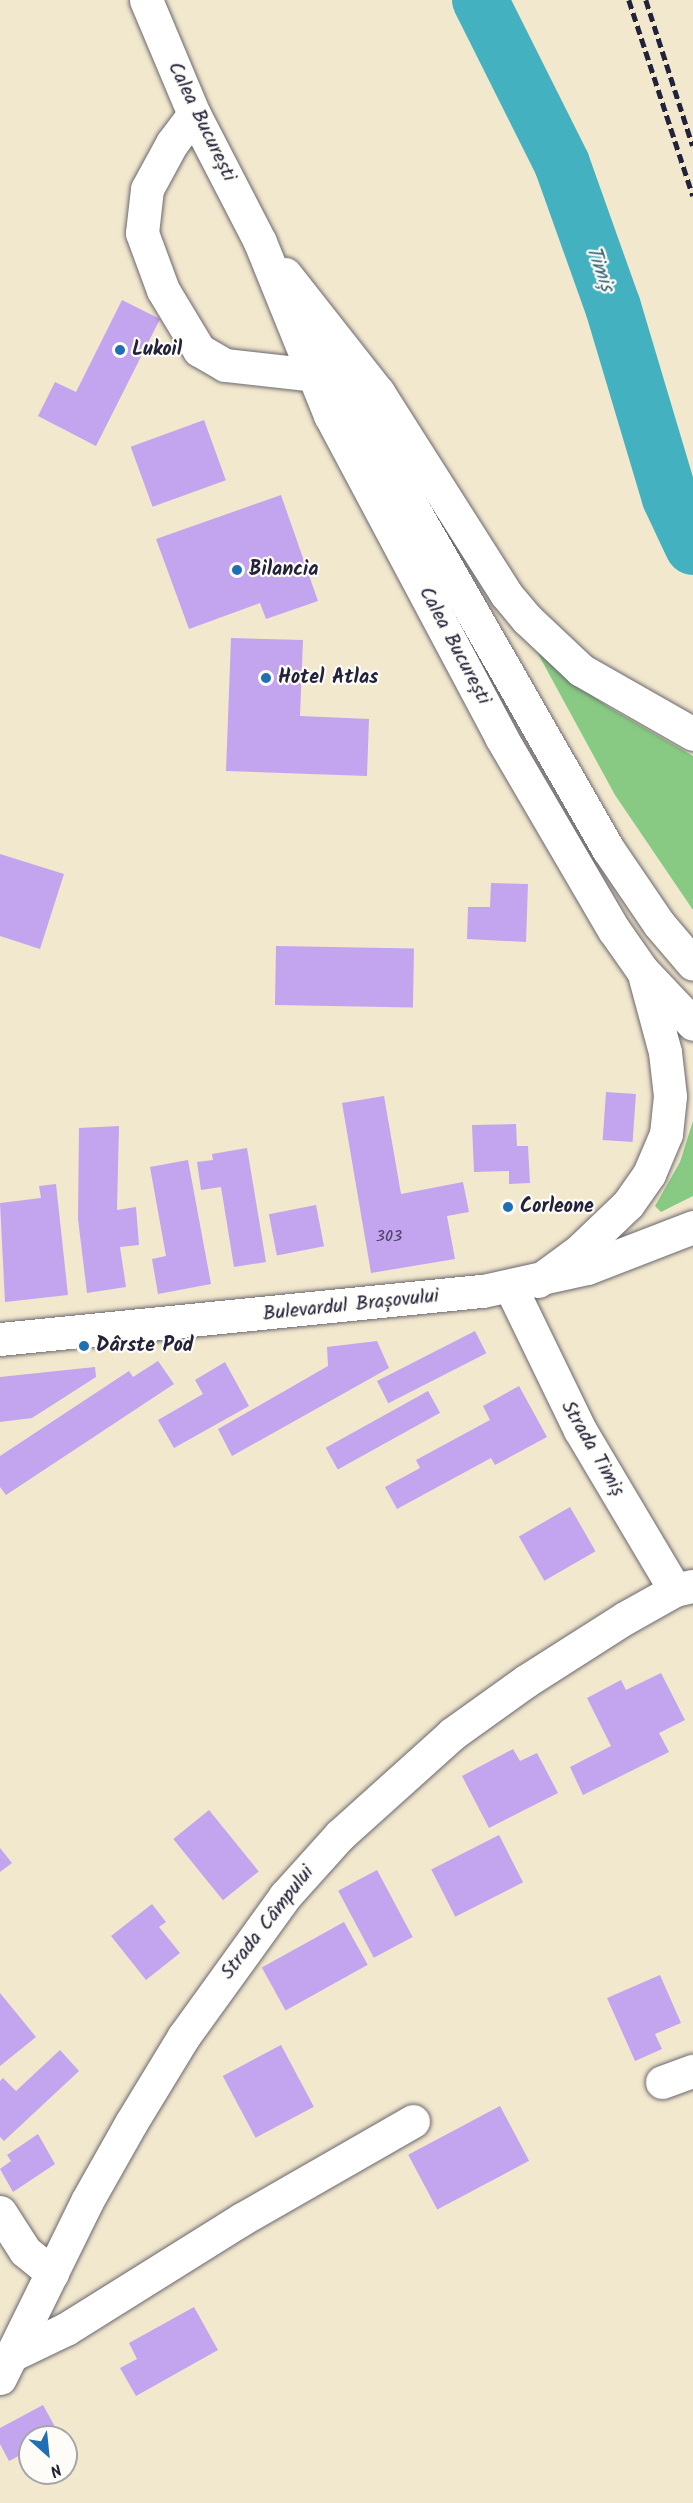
<!DOCTYPE html>
<html>
<head>
<meta charset="utf-8">
<style>
	body { margin:0 }
	#map { position:relative; width:693px; height:2503px; overflow:hidden; background:#f2e8ce; font-family:Kalam,sans-serif }
	div>[style] { position:absolute }
	.green>* { inset:0; background:#88ca83 }
	.river>* { height:56px; margin:-28px; padding:0 28px; transform-origin:28px; border-radius:28px; background:#44b1c0 }
	.building>* { inset:0; background:#c3a4ee; transform-origin:0 0 }
	.roads { filter:drop-shadow(0 0 2px #6b676e) drop-shadow(0 0 2px #6b676e) }
	.minor>* { height:33px; margin:-16.5px; padding:0 16.5px; transform-origin:16.5px; border-radius:16.5px; background:#fff }
	.major>* { height:33px; margin:-16.5px; padding:0 16.5px; transform-origin:16.5px; border-radius:16.5px; background:#fff }
	.highway>* { height:33px; margin:-16.5px; padding:0 16.5px; transform-origin:16.5px; border-radius:16.5px; background:#fff }
	.rail>* { height:4.5px; margin-top:-2.25px; transform-origin:0; background:repeating-linear-gradient(90deg,#22223b 0 9px,transparent 0 13.5px) }
	.dots>* { width:16px; height:16px; translate:-50% -50%; box-sizing:border-box; border:3px solid #fdfcf7; border-radius:50% }
	span { translate:-50% -50%; white-space:nowrap; text-align:center; line-height:1.15; -webkit-text-stroke:4.5px #fdfcf7; paint-order:stroke }
	.number-label { font-size:16px; color:#4a4268 }
	.number-label span { -webkit-text-stroke-width:0 }
	.street-label { font-size:20px; color:#22223b }
	.poi-label { font-size:20px; color:#22223b; font-weight:700 }
	.left { translate:0 -50%; text-align:left }
	.water-label { font-size:21px; color:#316277; font-style:italic }
	.north { position:absolute; left:18px; top:2425px; width:60px; height:60px; box-sizing:border-box; background:#fdfcf7; border:2px solid #a5a5ac; border-radius:50%; rotate:153deg; font-size:16px; font-weight:700; line-height:24px; text-align:center; color:#22223b }
	.north::after { content:''; display:block; margin:auto; width:21px; height:27px; background:#1f6fb2; clip-path:polygon(50% 0,100% 100%,50% 72%,0 100%) }
</style>
</head>
<body>
<div id="map">
	<div class="green">
		<div style="clip-path:polygon(536px 650px,567px 679px,610px 708px,693px 756px,693px 910px,615px 795px)"></div>
		<div style="clip-path:polygon(693px 1121px,693px 1196px,661px 1212px,655px 1206px,680px 1162px)"></div>
	</div>
	<div class="river">
		<div style="left:480px;top:0;width:183px;rotate:63.4deg"></div>
		<div style="left:562px;top:164px;width:152px;rotate:70.4deg"></div>
		<div style="left:613px;top:307px;width:199px;rotate:73.4deg"></div>
		<div style="left:670px;top:498px;width:54px;rotate:64.9deg"></div>
	</div>
	<div class="building">
		<div style="clip-path:polygon(122px 300px,160px 319px,96px 446px,38px 416px,55px 382px,76px 392px)"></div>
		<div style="left:204px;top:420px;width:64px;height:78px;rotate:70deg"></div>
		<div style="clip-path:polygon(281px 495px,318px 601px,266px 619px,260px 603px,189px 629px,156px 539px)"></div>
		<div style="clip-path:polygon(231px 638px,303px 640px,300px 716px,369px 719px,367px 776px,226px 771px)"></div>
		<div style="clip-path:polygon(0 854px,64px 874px,40px 949px,0 936px)"></div>
		<div style="clip-path:polygon(491px 883px,528px 884px,526px 942px,467px 939px,468px 907px,490px 907px)"></div>
		<div style="left:276px;top:946px;width:138px;height:59px;rotate:1deg"></div>
		<div style="left:606px;top:1092px;width:30px;height:48px;rotate:4deg"></div>
		<div style="clip-path:polygon(384px 1096px,401px 1194px,463px 1182px,469px 1212px,447px 1216px,455px 1259px,371px 1273px,342px 1103px)"></div>
		<div style="clip-path:polygon(516px 1124px,517px 1146px,528px 1146px,530px 1183px,509px 1184px,509px 1171px,474px 1172px,472px 1125px)"></div>
		<div style="clip-path:polygon(119px 1126px,117px 1210px,136px 1207px,139px 1245px,120px 1247px,126px 1287px,87px 1293px,78px 1219px,79px 1128px)"></div>
		<div style="clip-path:polygon(247px 1148px,266px 1262px,234px 1267px,221px 1187px,201px 1190px,197px 1162px,213px 1160px,212px 1154px)"></div>
		<div style="clip-path:polygon(188px 1160px,211px 1284px,158px 1294px,152px 1259px,166px 1256px,150px 1167px)"></div>
		<div style="clip-path:polygon(56px 1184px,68px 1295px,5px 1302px,0 1203px,41px 1198px,39px 1186px)"></div>
		<div style="left:316px;top:1205px;width:42px;height:48px;rotate:79deg"></div>
		<div style="left:475px;top:1331px;width:25px;height:110px;rotate:63deg"></div>
		<div style="clip-path:polygon(377px 1341px,389px 1368px,232px 1456px,218px 1429px,328px 1366px,327px 1347px)"></div>
		<div style="clip-path:polygon(158px 1361px,174px 1384px,6px 1495px,0 1487px,0 1456px,129px 1371px,133px 1377px)"></div>
		<div style="clip-path:polygon(225px 1362px,249px 1406px,174px 1448px,158px 1420px,203px 1394px,195px 1380px)"></div>
		<div style="clip-path:polygon(95px 1367px,96px 1377px,32px 1418px,0 1422px,0 1377px)"></div>
		<div style="clip-path:polygon(519px 1386px,547px 1437px,495px 1465px,491px 1458px,397px 1509px,385px 1487px,420px 1468px,416px 1460px,490px 1420px,483px 1406px)"></div>
		<div style="left:428px;top:1391px;width:25px;height:117px;rotate:61deg"></div>
		<div style="left:570px;top:1507px;width:51px;height:59px;rotate:60deg"></div>
		<div style="clip-path:polygon(661px 1673px,685px 1720px,659px 1733px,669px 1752px,583px 1795px,570px 1767px,611px 1746px,587px 1698px,621px 1680px,626px 1690px)"></div>
		<div style="clip-path:polygon(513px 1749px,520px 1761px,537px 1753px,558px 1793px,489px 1828px,462px 1776px)"></div>
		<div style="left:209px;top:1810px;width:79px;height:46px;rotate:51deg"></div>
		<div style="left:499px;top:1835px;width:53px;height:76px;rotate:63deg"></div>
		<div style="clip-path:polygon(0 1848px,12px 1863px,0 1872px)"></div>
		<div style="left:377px;top:1870px;width:76px;height:44px;rotate:62deg"></div>
		<div style="clip-path:polygon(152px 1904px,166px 1922px,159px 1927px,180px 1953px,146px 1980px,111px 1936px)"></div>
		<div style="left:344px;top:1922px;width:49px;height:94px;rotate:61deg"></div>
		<div style="clip-path:polygon(660px 1975px,681px 2023px,655px 2034px,662px 2049px,635px 2061px,607px 1998px)"></div>
		<div style="clip-path:polygon(0 1993px,36px 2037px,0 2066px)"></div>
		<div style="left:281px;top:2045px;width:70px;height:66px;rotate:62deg"></div>
		<div style="clip-path:polygon(60px 2050px,79px 2071px,4px 2141px,0 2137px,0 2081px,3px 2078px,16px 2091px)"></div>
		<div style="left:500px;top:2106px;width:62px;height:104px;rotate:62deg"></div>
		<div style="clip-path:polygon(38px 2134px,55px 2164px,13px 2192px,0 2169px,11px 2161px,7px 2155px)"></div>
		<div style="clip-path:polygon(194px 2307px,218px 2350px,136px 2396px,120px 2368px,137px 2359px,129px 2343px)"></div>
		<div style="clip-path:polygon(43px 2405px,59px 2434px,30px 2437px,30px 2450px,9px 2461px,0 2444px,0 2428px)"></div>
	</div>
	<div class="roads">
		<div class="minor">
			<div style="left:194px;top:114px;width:36px;rotate:127deg"></div>
			<div style="left:172px;top:143px;width:52px;rotate:118.5deg"></div>
			<div style="left:147px;top:189px;width:44px;rotate:96.5deg"></div>
			<div style="left:142px;top:233px;width:61px;rotate:69.8deg"></div>
			<div style="left:163px;top:290px;width:70px;rotate:59deg"></div>
			<div style="left:199px;top:350px;width:30px;rotate:30deg"></div>
			<div style="left:225px;top:365px;width:91px;rotate:6.3deg"></div>
			<div style="left:662px;top:2082px;width:33px;rotate:-20deg"></div>
			<div style="left:0;top:2212px;width:46px;rotate:57.3deg"></div>
			<div style="left:25px;top:2251px;width:35px;rotate:39deg"></div>
			<div style="left:12px;top:2355px;width:60px;rotate:-25.7deg"></div>
			<div style="left:66px;top:2329px;width:208px;rotate:-32deg"></div>
			<div style="left:242px;top:2219px;width:197px;rotate:-29.8deg"></div>
		</div>
		<div class="major">
			<div style="left:297px;top:306px;width:626px;rotate:60.2deg"></div>
			<div style="left:608px;top:849px;width:91px;rotate:55.8deg"></div>
			<div style="left:659px;top:924px;width:52px;rotate:49.6deg"></div>
			<div style="left:510px;top:1286px;width:160px;rotate:64.1deg"></div>
			<div style="left:580px;top:1430px;width:186px;rotate:59.3deg"></div>
			<div style="left:0;top:1339px;width:485px;rotate:-5.7deg"></div>
			<div style="left:483px;top:1291px;width:107px;rotate:-12.5deg"></div>
			<div style="left:587px;top:1268px;width:114px;rotate:-21.1deg"></div>
			<div style="left:0;top:2378px;width:197px;rotate:-63.8deg"></div>
			<div style="left:87px;top:2201px;width:90px;rotate:-60.6deg"></div>
			<div style="left:131px;top:2123px;width:102px;rotate:-58.7deg"></div>
			<div style="left:184px;top:2036px;width:173px;rotate:-54.2deg"></div>
			<div style="left:285px;top:1896px;width:82px;rotate:-48deg"></div>
			<div style="left:340px;top:1835px;width:151px;rotate:-42deg"></div>
			<div style="left:452px;top:1734px;width:91px;rotate:-35.6deg"></div>
			<div style="left:526px;top:1681px;width:117px;rotate:-32.5deg"></div>
			<div style="left:625px;top:1618px;width:57px;rotate:-29.2deg"></div>
			<div style="left:675px;top:1590px;width:18px;rotate:-13deg"></div>
		</div>
		<div class="highway">
			<div style="left:146px;top:0;width:124px;rotate:67.2deg"></div>
			<div style="left:194px;top:114px;width:144px;rotate:62.7deg"></div>
			<div style="left:260px;top:242px;width:187px;rotate:68deg"></div>
			<div style="left:330px;top:415px;width:365px;rotate:62deg"></div>
			<div style="left:501px;top:737px;width:224px;rotate:59.7deg"></div>
			<div style="left:614px;top:930px;width:49px;rotate:55deg"></div>
			<div style="left:642px;top:970px;width:74px;rotate:46.6deg"></div>
			<div style="left:285px;top:274px;width:150px;rotate:51.8deg"></div>
			<div style="left:378px;top:392px;width:239px;rotate:57.6deg"></div>
			<div style="left:506px;top:594px;width:33px;rotate:50deg"></div>
			<div style="left:527px;top:619px;width:74px;rotate:43.4deg"></div>
			<div style="left:581px;top:670px;width:129px;rotate:29.7deg"></div>
			<div style="left:538px;top:1281px;width:51px;rotate:-36.2deg"></div>
			<div style="left:579px;top:1251px;width:68px;rotate:-43.8deg"></div>
			<div style="left:628px;top:1204px;width:37px;rotate:-55deg"></div>
			<div style="left:649px;top:1174px;width:43px;rotate:-67deg"></div>
			<div style="left:666px;top:1134px;width:38px;rotate:-84deg"></div>
			<div style="left:670px;top:1096px;width:44px;rotate:-96.5deg"></div>
			<div style="left:665px;top:1052px;width:77px;rotate:-105.1deg"></div>
		</div>
	</div>
	<div class="rail">
		<div style="left:629px;top:0;width:206px;rotate:71.9deg"></div>
		<div style="left:646px;top:0;width:153px;rotate:72.2deg"></div>
	</div>
	<div class="dots">
		<div style="left:120px;top:350px;background:#1f6fb2"></div>
		<div style="left:237px;top:570px;background:#1f6fb2"></div>
		<div style="left:266px;top:678px;background:#1f6fb2"></div>
		<div style="left:508px;top:1207px;background:#1f6fb2"></div>
		<div style="left:84px;top:1346px;background:#1f6fb2"></div>
	</div>
	<div class="number-label">
		<span style="left:389px;top:1237px">303</span>
	</div>
	<div class="street-label">
		<span style="left:201px;top:122px;rotate:64deg">Calea București</span>
		<span style="left:454px;top:646px;rotate:62deg">Calea București</span>
		<span style="left:351px;top:1306px;rotate:-6deg">Bulevardul Brașovului</span>
		<span style="left:592px;top:1449px;rotate:60deg">Strada Timiș</span>
		<span style="left:268px;top:1923px;rotate:-52deg">Strada Câmpului</span>
	</div>
	<div class="poi-label">
		<span class="left" style="left:132px;top:350px">Lukoil</span>
		<span class="left" style="left:249px;top:570px">Bilancia</span>
		<span class="left" style="left:278px;top:678px">Hotel Atlas</span>
		<span class="left" style="left:520px;top:1207px">Corleone</span>
		<span class="left" style="left:96px;top:1346px">Dârste Pod</span>
	</div>
	<div class="water-label">
		<span style="left:599px;top:269px;rotate:70deg">Timiș</span>
	</div>
	<div class="north">N</div>
</div>
</body>
</html>
